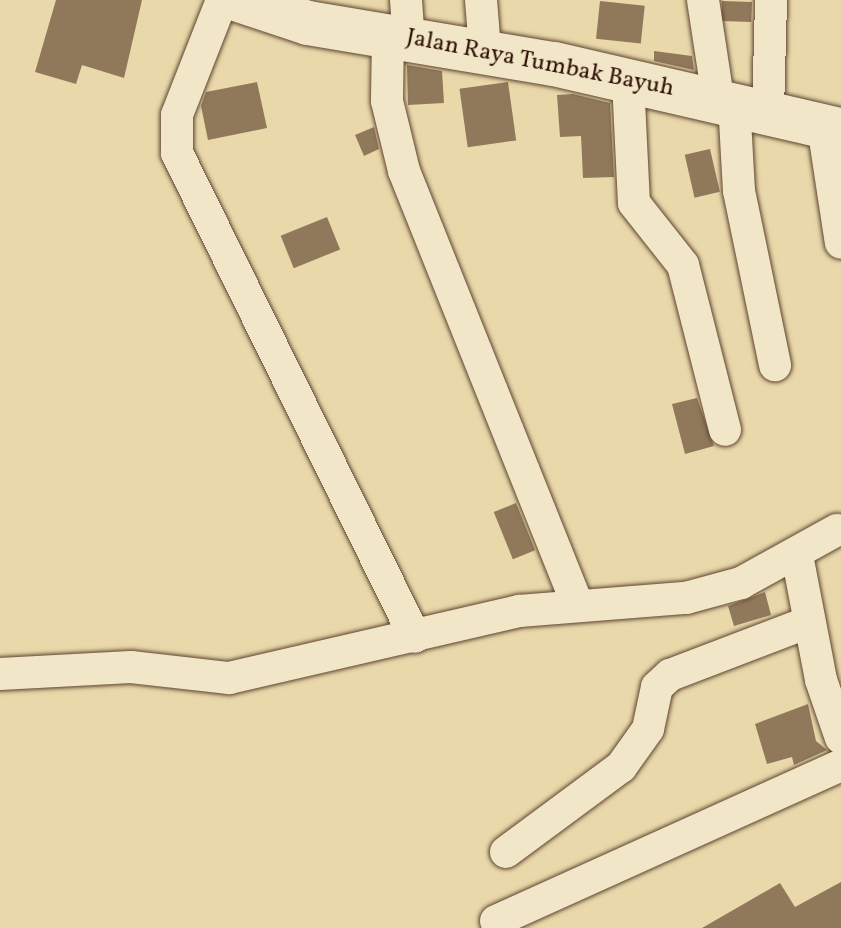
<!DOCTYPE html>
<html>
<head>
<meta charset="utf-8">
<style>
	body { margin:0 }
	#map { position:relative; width:841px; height:928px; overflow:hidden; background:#e9d8aa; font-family:Vollkorn,serif }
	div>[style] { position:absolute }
	.building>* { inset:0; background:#90795b; transform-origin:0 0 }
	.roads { filter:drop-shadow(0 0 2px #5e442f) drop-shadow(0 0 2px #5e442f) }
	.street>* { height:32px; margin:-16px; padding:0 16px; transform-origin:16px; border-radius:16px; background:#f1e6c8 }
	.secondary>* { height:44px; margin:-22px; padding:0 22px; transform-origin:22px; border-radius:22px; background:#f1e6c8 }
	span { translate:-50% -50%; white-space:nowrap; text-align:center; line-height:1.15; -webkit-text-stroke:6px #f1e6c8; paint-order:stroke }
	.street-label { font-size:24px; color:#2f1206 }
</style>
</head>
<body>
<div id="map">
	<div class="building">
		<div style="clip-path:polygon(56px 0,142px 0,124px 78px,82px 65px,76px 84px,35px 72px)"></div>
		<div style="left:600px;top:1px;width:45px;height:38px;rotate:6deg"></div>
		<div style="left:722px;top:1px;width:30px;height:20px;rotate:2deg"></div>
		<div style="clip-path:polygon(654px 51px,692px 56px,694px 70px,654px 61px)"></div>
		<div style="clip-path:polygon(407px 65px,442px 71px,444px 103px,408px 105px)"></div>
		<div style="clip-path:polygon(257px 82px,267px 128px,208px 140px,201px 106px,206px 92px)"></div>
		<div style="left:508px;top:82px;width:59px;height:49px;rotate:82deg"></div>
		<div style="clip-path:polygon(573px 94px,610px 103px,614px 177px,583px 178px,581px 136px,560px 137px,557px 95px)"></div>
		<div style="clip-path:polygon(374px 127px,379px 149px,364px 156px,355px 135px)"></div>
		<div style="left:710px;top:149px;width:44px;height:26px;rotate:77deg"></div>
		<div style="left:327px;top:217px;width:35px;height:50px;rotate:68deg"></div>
		<div style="clip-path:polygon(697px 398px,714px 446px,685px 454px,672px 404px)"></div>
		<div style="left:516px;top:503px;width:51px;height:24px;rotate:68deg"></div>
		<div style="clip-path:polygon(765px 592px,771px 615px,734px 626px,728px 606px)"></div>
		<div style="clip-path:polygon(808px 704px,816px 741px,827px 750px,794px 765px,792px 757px,767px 764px,755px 724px)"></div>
		<div style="clip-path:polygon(841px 882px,841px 928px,702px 928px,780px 883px,795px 907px)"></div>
	</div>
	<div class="roads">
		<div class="street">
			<div style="left:222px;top:0;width:123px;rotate:111.4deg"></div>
			<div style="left:177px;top:115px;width:38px;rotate:90deg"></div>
			<div style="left:177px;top:153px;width:539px;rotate:63.82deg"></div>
			<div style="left:406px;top:0;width:39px;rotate:86deg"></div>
			<div style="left:481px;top:0;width:50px;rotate:85.4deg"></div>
			<div style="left:703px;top:0;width:99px;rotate:81.3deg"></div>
			<div style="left:388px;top:35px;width:66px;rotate:90.9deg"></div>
			<div style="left:387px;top:101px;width:72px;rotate:76.3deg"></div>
			<div style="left:404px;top:171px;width:465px;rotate:68.2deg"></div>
			<div style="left:628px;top:81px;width:122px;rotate:87.2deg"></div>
			<div style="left:634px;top:203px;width:79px;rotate:51.7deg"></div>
			<div style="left:683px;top:265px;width:170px;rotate:75.7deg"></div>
			<div style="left:734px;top:102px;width:89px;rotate:86.8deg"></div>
			<div style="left:739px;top:191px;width:178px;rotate:78.3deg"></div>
			<div style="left:768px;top:110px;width:110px;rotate:-88.4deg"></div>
			<div style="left:823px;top:126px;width:118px;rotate:81.3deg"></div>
			<div style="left:797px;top:555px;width:127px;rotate:79.1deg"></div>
			<div style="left:821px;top:680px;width:61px;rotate:71deg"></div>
			<div style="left:0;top:674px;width:131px;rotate:-3.1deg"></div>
			<div style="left:131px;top:667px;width:99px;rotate:6.4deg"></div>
			<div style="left:229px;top:678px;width:298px;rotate:-13deg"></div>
			<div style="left:519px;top:611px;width:168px;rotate:-4.5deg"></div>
			<div style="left:686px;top:598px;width:57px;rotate:-15.3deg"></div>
			<div style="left:741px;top:583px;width:110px;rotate:-28.9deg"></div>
			<div style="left:506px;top:852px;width:143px;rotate:-36.5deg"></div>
			<div style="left:621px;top:767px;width:47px;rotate:-54.6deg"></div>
			<div style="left:648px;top:729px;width:43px;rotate:-77.9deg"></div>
			<div style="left:657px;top:687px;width:18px;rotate:-43deg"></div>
			<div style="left:670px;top:675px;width:149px;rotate:-20.9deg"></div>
			<div style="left:496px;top:921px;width:379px;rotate:-24.3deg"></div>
		</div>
		<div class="secondary">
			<div style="left:239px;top:0;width:73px;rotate:18.4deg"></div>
			<div style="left:308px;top:23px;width:249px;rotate:9.5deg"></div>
			<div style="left:554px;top:64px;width:294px;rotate:13deg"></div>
		</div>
	</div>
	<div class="street-label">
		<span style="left:540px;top:64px;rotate:11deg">Jalan Raya Tumbak Bayuh</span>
	</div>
</div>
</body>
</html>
